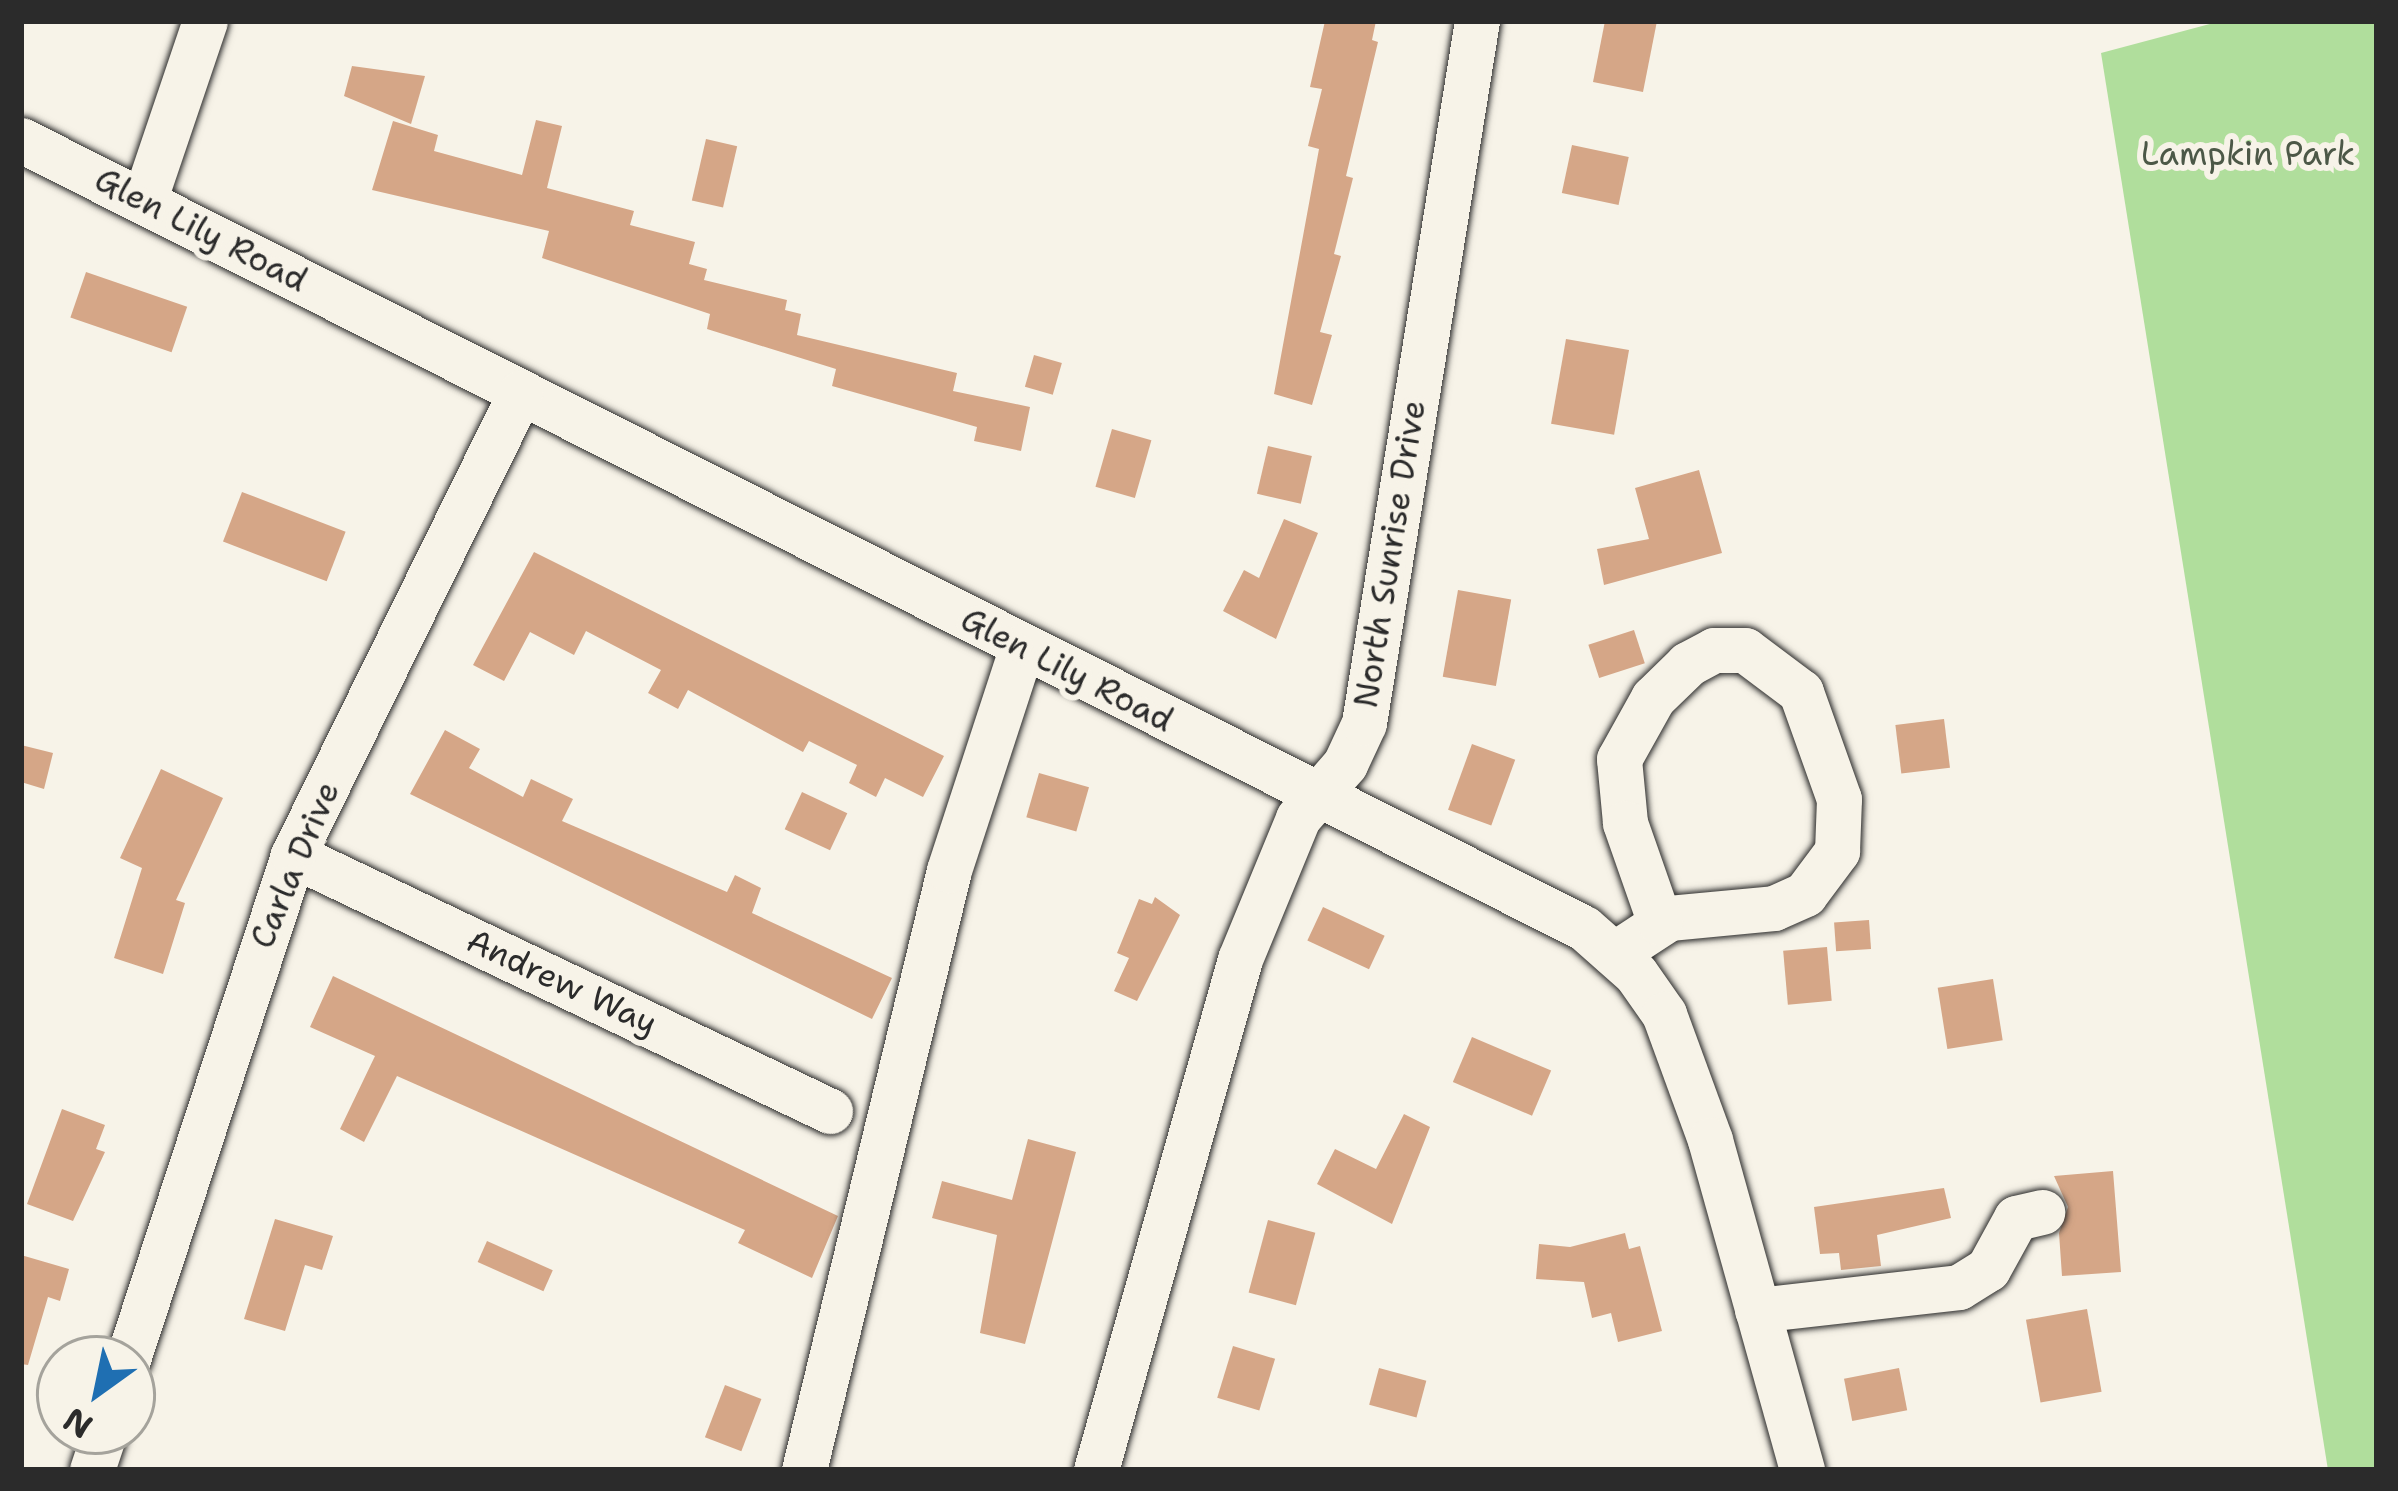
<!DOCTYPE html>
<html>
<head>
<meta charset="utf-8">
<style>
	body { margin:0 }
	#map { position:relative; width:2398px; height:1491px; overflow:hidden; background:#f7f3e8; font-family:"Shantell Sans",sans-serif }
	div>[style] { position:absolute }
	.green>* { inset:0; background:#b0de9c }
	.building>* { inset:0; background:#d5a687; transform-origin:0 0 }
	.roads { filter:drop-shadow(0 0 3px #2b2b2b) drop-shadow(0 0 3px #2b2b2b) }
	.minor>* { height:45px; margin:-22.5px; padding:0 22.5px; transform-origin:22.5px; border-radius:22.5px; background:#f7f3e8 }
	span { translate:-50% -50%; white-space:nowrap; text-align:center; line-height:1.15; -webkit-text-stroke:12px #f7f3e8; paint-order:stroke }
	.park-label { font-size:33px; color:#4c5847 }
	.street-label { font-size:33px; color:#2b2b2b }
	.frame { position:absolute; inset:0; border:24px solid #2b2b2b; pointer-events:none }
	.north { position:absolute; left:36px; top:1335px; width:120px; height:120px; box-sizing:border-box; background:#f7f3e8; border:3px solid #a5a39c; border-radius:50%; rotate:213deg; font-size:33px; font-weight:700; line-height:48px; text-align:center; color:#2b2b2b }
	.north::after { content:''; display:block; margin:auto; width:42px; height:54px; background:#1f6fb2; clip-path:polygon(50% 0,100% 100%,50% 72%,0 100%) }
</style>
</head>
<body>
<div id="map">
	<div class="green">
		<div style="clip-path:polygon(2221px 21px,2377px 21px,2377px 1470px,2328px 1470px,2101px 53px)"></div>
	</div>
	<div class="building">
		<div style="clip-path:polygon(1325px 21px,1376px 21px,1372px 40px,1378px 42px,1346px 176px,1353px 178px,1334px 254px,1341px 256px,1320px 332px,1332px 335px,1312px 405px,1274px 394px,1319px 149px,1308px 146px,1322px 89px,1310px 87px)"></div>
		<div style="clip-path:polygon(1605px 21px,1657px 21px,1643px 92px,1593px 82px)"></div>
		<div style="clip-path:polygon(352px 66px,425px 76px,411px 124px,344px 96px)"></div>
		<div style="clip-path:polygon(536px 120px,562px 126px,547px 188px,634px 211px,630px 225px,695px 242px,689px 264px,707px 269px,704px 280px,787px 300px,785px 310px,801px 314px,797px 335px,957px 373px,953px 391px,1030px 407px,1021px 451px,974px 441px,977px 427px,832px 386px,836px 369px,707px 329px,710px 314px,542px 258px,549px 231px,372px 190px,393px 121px,438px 135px,434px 151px,522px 175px)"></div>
		<div style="left:706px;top:139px;width:32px;height:63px;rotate:13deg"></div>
		<div style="left:1572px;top:145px;width:58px;height:49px;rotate:12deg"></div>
		<div style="left:86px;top:272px;width:107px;height:48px;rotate:19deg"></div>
		<div style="left:1566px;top:339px;width:64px;height:86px;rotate:10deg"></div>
		<div style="left:1034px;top:355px;width:29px;height:33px;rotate:16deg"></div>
		<div style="left:1112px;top:429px;width:41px;height:60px;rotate:16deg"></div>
		<div style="left:1268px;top:446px;width:45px;height:49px;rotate:13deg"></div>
		<div style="clip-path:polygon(1699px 470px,1722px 553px,1604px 585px,1597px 549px,1649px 539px,1635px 488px)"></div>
		<div style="left:242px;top:492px;width:111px;height:53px;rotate:21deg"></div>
		<div style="clip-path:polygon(1284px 519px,1318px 533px,1276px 639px,1223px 611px,1244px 570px,1259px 578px)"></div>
		<div style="clip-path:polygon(534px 552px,944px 756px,923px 797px,885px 778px,876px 797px,849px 783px,857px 765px,809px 741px,803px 752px,688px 690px,678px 709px,648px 693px,661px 670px,586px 631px,574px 655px,530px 632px,504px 681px,473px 665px)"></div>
		<div style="left:1458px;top:590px;width:54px;height:88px;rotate:10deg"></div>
		<div style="left:1634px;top:630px;width:35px;height:48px;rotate:72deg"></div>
		<div style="left:1944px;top:719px;width:49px;height:49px;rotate:83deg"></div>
		<div style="clip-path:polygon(445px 730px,480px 749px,469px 768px,523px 797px,531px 779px,573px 799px,562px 821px,727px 892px,735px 875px,761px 888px,752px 913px,892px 978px,872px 1019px,410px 794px)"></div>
		<div style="left:1472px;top:744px;width:46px;height:70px;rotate:20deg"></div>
		<div style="clip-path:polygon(21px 745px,53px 753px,44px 789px,21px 782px)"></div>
		<div style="clip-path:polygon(161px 769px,223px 798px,176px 900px,185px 903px,163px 974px,114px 958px,142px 868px,120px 858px)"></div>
		<div style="left:1039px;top:773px;width:52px;height:46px;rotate:16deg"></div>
		<div style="left:802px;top:792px;width:50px;height:41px;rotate:25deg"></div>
		<div style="clip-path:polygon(1155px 897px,1180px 915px,1137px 1001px,1114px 991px,1129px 958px,1117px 953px,1139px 899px,1152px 904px)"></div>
		<div style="left:1323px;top:907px;width:68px;height:37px;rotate:25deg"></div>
		<div style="left:1869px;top:920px;width:29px;height:35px;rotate:86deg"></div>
		<div style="left:1827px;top:947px;width:54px;height:44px;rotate:85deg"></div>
		<div style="clip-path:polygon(333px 976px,838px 1216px,812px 1278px,738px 1243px,745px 1230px,397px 1076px,364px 1142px,340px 1129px,375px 1056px,310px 1027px)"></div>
		<div style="left:1993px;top:979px;width:62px;height:56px;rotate:81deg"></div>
		<div style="left:1472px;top:1037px;width:86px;height:49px;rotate:23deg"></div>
		<div style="clip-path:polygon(62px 1109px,105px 1125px,96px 1149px,105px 1152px,73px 1221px,27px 1204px)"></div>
		<div style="clip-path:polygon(1404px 1114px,1430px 1127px,1392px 1224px,1317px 1184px,1335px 1149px,1376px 1169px)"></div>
		<div style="clip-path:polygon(1028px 1139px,1076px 1152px,1025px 1344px,980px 1333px,997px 1235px,932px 1218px,942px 1181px,1012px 1200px)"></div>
		<div style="clip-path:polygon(2113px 1171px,2121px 1272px,2062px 1276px,2059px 1233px,2068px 1207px,2054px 1176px)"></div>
		<div style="clip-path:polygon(1944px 1188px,1951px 1218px,1877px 1235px,1881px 1266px,1841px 1270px,1839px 1253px,1820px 1254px,1814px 1207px)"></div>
		<div style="clip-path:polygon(275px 1219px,333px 1236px,322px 1270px,305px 1265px,285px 1331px,244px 1319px)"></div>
		<div style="left:1268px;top:1220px;width:49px;height:75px;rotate:15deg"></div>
		<div style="clip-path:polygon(1625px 1233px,1629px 1249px,1640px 1246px,1662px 1331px,1618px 1342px,1611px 1313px,1592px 1318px,1584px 1282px,1536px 1279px,1539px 1244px,1570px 1247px)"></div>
		<div style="left:487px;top:1241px;width:72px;height:23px;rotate:24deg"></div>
		<div style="clip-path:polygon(21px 1255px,69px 1269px,60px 1301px,48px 1297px,28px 1365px,21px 1364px)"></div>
		<div style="left:2087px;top:1309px;width:84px;height:62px;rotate:80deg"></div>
		<div style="left:1233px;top:1346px;width:44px;height:54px;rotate:17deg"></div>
		<div style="left:1379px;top:1368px;width:49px;height:38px;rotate:15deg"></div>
		<div style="left:1899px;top:1368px;width:43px;height:56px;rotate:79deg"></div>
		<div style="left:725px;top:1385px;width:39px;height:56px;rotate:21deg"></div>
	</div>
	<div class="roads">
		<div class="minor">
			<div style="left:21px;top:140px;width:1750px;rotate:26.76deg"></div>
			<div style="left:1584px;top:928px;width:69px;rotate:41.5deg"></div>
			<div style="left:1636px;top:974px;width:49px;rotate:55deg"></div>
			<div style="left:1664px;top:1014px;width:134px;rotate:69.9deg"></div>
			<div style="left:1710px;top:1140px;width:343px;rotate:74.4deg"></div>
			<div style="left:144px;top:201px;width:190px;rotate:-71.3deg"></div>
			<div style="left:293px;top:855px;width:595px;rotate:25.49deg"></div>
			<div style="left:1614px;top:954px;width:66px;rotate:-33.2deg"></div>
			<div style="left:1669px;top:918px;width:105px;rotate:-5.4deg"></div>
			<div style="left:1774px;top:908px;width:34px;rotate:-24deg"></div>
			<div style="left:1805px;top:894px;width:54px;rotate:-53.3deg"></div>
			<div style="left:1837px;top:851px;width:52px;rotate:-87.8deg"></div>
			<div style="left:1839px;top:799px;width:114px;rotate:-109.6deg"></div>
			<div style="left:1801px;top:692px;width:70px;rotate:-143.1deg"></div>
			<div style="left:1745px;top:650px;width:31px;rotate:180deg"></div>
			<div style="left:1714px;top:650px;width:30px;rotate:152deg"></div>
			<div style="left:1688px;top:664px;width:49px;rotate:135.8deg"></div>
			<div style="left:1653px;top:698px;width:70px;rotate:119.1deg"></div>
			<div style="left:1619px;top:759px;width:64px;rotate:84.6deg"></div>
			<div style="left:1625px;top:823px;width:106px;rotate:70.7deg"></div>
			<div style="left:1757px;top:1310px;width:203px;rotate:-6.5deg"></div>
			<div style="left:1959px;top:1287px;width:34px;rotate:-32deg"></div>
			<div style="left:1988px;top:1269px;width:58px;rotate:-61.2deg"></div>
			<div style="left:2016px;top:1218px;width:27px;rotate:-13deg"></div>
			<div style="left:128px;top:1359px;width:530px;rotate:-71.87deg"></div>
			<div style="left:293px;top:855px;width:515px;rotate:-63.83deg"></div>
			<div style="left:92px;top:1470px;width:41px;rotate:-71.6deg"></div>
			<div style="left:804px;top:1470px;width:617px;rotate:-76.41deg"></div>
			<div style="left:949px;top:870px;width:235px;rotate:-71.9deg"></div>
			<div style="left:1096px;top:1470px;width:531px;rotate:-74.26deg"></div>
			<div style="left:1240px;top:959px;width:152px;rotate:-67.6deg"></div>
			<div style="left:1298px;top:818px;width:72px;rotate:-49deg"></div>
			<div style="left:1345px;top:764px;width:45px;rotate:-65.1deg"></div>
			<div style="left:1364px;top:723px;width:711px;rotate:-80.86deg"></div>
		</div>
	</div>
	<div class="park-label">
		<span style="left:2248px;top:154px">Lampkin Park</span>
	</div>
	<div class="street-label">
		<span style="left:201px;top:230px;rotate:27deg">Glen Lily Road</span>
		<span style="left:1390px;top:554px;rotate:-81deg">North Sunrise Drive</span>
		<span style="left:1067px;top:670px;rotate:27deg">Glen Lily Road</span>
		<span style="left:295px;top:865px;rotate:-67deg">Carla Drive</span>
		<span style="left:562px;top:982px;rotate:25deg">Andrew Way</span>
	</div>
	<div class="frame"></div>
	<div class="north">N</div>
</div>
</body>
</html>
